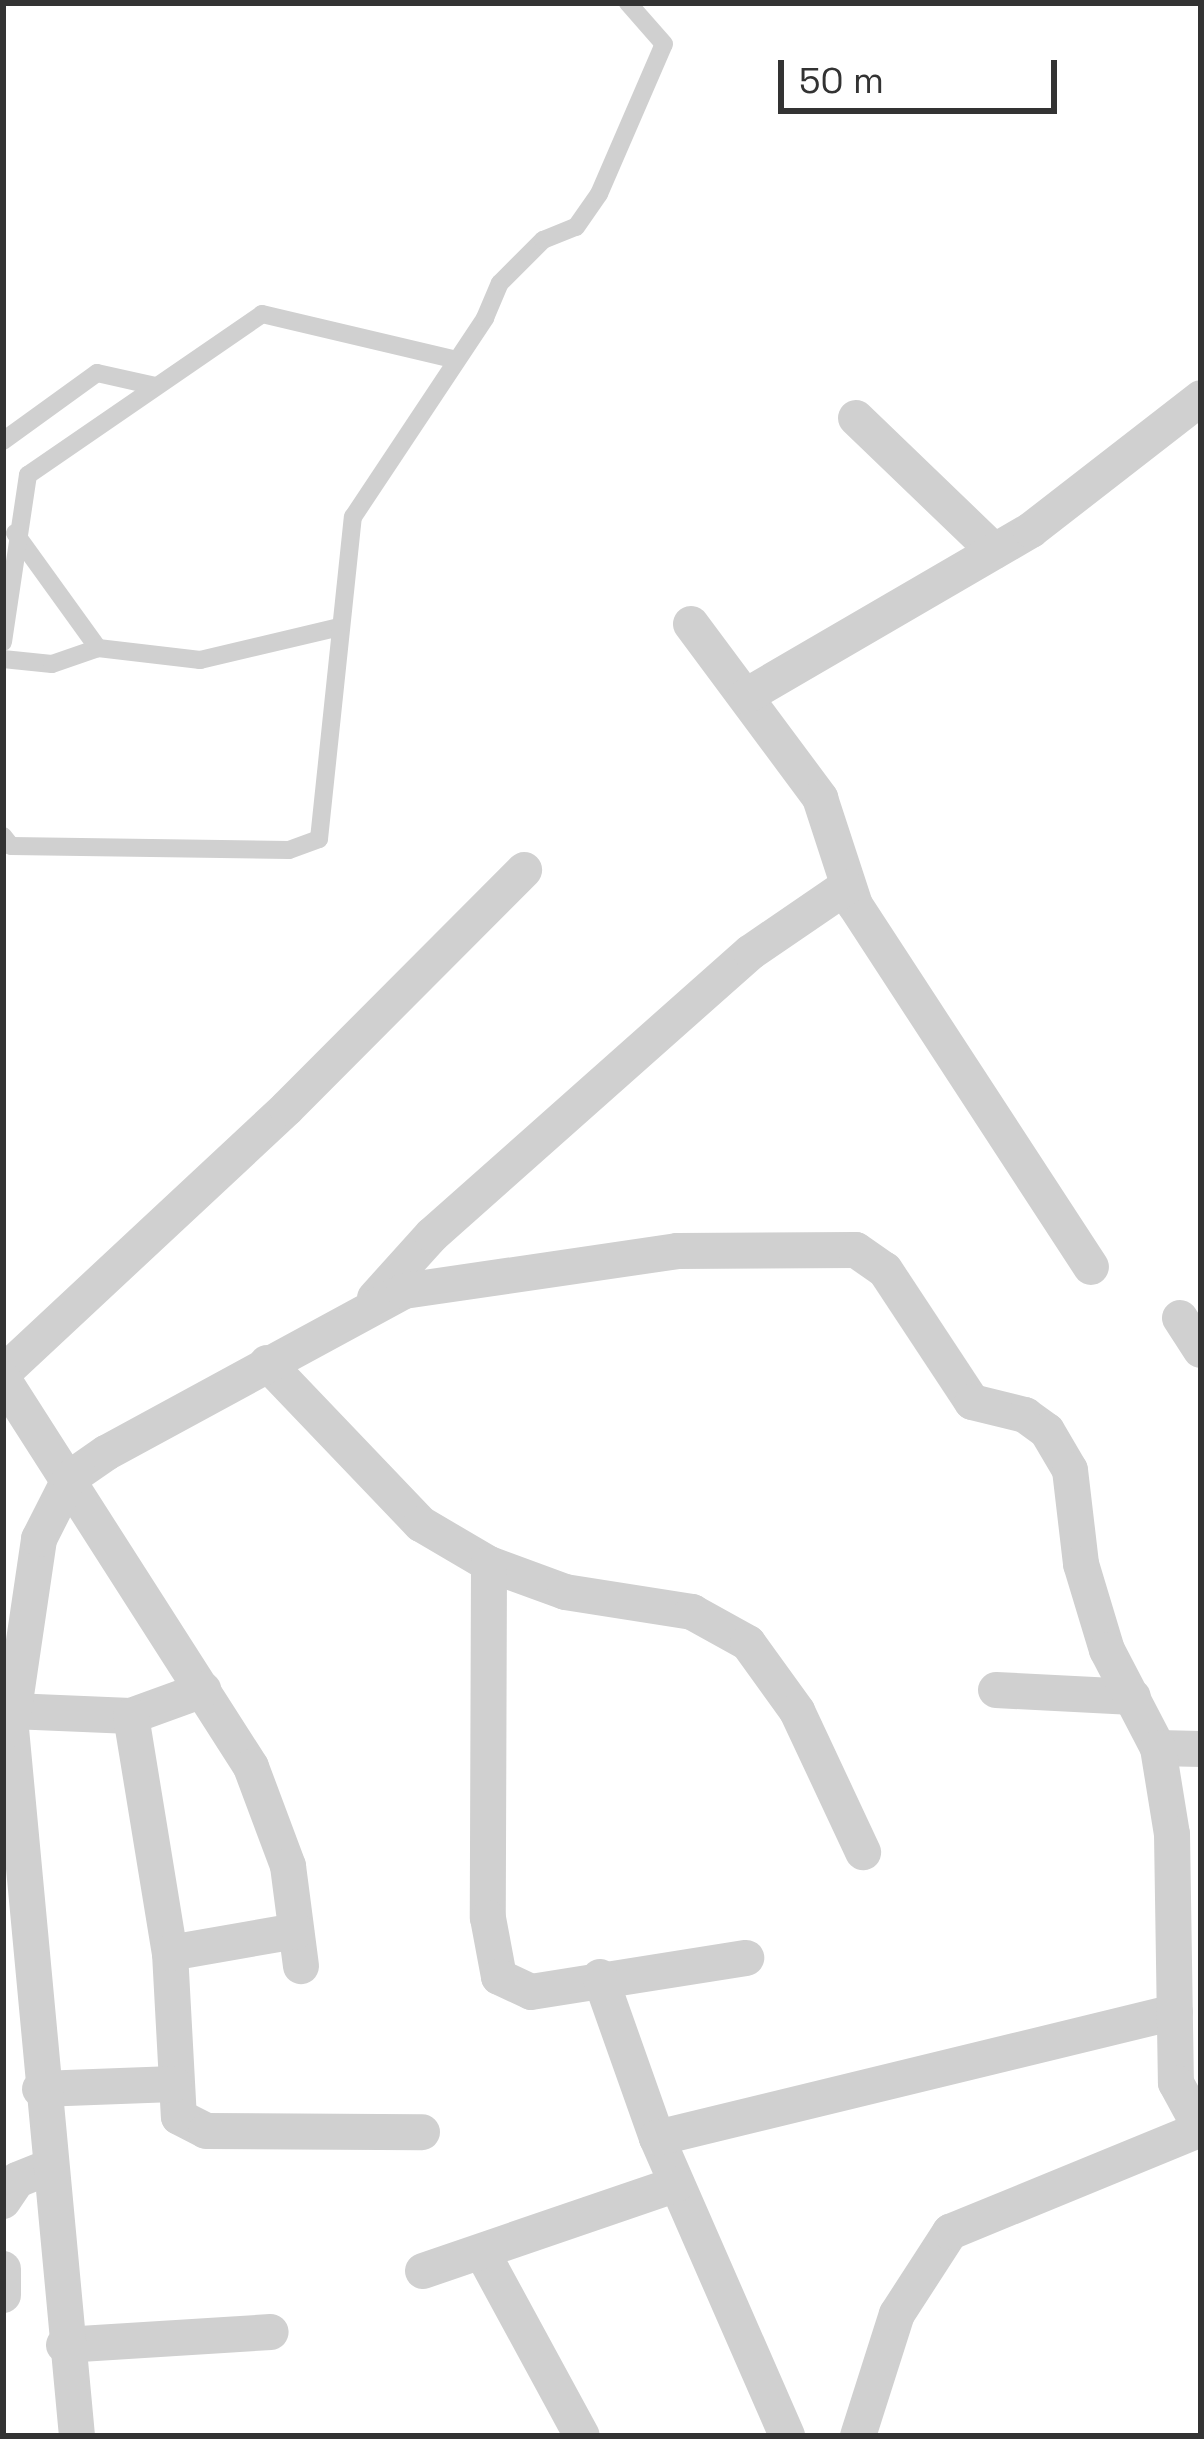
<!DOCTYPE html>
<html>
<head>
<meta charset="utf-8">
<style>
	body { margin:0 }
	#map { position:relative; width:1204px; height:2439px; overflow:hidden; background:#fff; font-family:"Space Grotesk",sans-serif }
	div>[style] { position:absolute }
	.lane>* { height:18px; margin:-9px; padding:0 9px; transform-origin:9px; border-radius:9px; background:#d0d0d0 }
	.street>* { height:36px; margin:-18px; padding:0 18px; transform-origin:18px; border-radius:18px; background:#d0d0d0 }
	span { translate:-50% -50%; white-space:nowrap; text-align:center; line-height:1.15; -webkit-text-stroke:12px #fff; paint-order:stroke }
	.frame { position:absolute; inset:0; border:6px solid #333; pointer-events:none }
	.scale { position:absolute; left:778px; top:60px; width:279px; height:54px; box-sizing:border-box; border:6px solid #333; border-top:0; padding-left:15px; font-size:36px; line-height:42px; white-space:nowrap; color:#333; -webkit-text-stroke:9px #fff; paint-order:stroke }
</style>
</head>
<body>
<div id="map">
	<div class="lane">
		<div style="left:3px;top:441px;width:116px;rotate:-35.9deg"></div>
		<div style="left:97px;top:373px;width:59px;rotate:12.6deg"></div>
		<div style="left:15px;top:533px;width:142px;rotate:54.2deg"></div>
		<div style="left:3px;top:642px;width:169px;rotate:-81.5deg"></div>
		<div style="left:28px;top:475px;width:284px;rotate:-34.5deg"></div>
		<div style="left:262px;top:314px;width:196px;rotate:13.3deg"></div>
		<div style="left:3px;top:659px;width:49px;rotate:5.8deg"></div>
		<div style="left:52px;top:664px;width:49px;rotate:-19.2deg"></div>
		<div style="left:98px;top:648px;width:103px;rotate:6.7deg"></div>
		<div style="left:200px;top:660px;width:144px;rotate:-13.3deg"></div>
		<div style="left:3px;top:836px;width:13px;rotate:51deg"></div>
		<div style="left:11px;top:846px;width:278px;rotate:0.8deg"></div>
		<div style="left:289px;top:850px;width:32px;rotate:-20deg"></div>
		<div style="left:319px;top:839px;width:324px;rotate:-84deg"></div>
		<div style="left:353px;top:517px;width:239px;rotate:-56.4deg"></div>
		<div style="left:485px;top:318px;width:38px;rotate:-67deg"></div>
		<div style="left:500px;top:283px;width:61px;rotate:-45deg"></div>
		<div style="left:543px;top:240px;width:35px;rotate:-22deg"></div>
		<div style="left:576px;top:227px;width:40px;rotate:-55.1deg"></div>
		<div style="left:599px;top:194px;width:163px;rotate:-66.6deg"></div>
		<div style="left:664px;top:44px;width:55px;rotate:-131.3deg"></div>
	</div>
	<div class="street">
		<div style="left:856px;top:418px;width:192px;rotate:43.9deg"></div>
		<div style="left:691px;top:624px;width:217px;rotate:53.4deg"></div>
		<div style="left:820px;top:798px;width:113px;rotate:71.9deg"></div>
		<div style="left:855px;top:905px;width:432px;rotate:56.9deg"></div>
		<div style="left:746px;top:696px;width:330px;rotate:-30.2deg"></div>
		<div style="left:1031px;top:530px;width:215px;rotate:-37.8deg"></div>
		<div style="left:375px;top:1298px;width:85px;rotate:-47.9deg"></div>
		<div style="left:432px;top:1235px;width:426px;rotate:-41.6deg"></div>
		<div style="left:751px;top:952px;width:115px;rotate:-34.4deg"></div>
		<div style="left:1180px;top:1318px;width:38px;rotate:57deg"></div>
		<div style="left:267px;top:1363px;width:223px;rotate:46.3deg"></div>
		<div style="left:421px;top:1524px;width:79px;rotate:30.5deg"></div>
		<div style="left:489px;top:1564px;width:81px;rotate:20.2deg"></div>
		<div style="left:565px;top:1592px;width:129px;rotate:8.9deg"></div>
		<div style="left:692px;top:1612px;width:64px;rotate:29deg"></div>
		<div style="left:748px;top:1643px;width:84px;rotate:54.2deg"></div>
		<div style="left:797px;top:1711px;width:156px;rotate:64.9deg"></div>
		<div style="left:3px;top:1373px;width:388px;rotate:-43deg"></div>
		<div style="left:287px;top:1108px;width:336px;rotate:-45.1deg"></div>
		<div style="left:3px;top:1379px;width:460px;rotate:57.4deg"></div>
		<div style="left:251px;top:1767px;width:106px;rotate:69.5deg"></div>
		<div style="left:288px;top:1866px;width:101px;rotate:82.6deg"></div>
		<div style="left:489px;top:1564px;width:354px;rotate:90.2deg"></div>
		<div style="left:488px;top:1918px;width:60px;rotate:79.4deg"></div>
		<div style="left:499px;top:1977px;width:35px;rotate:25deg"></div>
		<div style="left:531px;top:1992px;width:218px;rotate:-9deg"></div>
		<div style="left:996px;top:1690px;width:137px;rotate:2.9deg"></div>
		<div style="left:12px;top:1711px;width:119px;rotate:2.4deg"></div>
		<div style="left:131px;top:1716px;width:77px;rotate:-19.9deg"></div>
		<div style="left:131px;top:1716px;width:240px;rotate:80.7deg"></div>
		<div style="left:170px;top:1953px;width:164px;rotate:86.9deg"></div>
		<div style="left:179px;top:2117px;width:30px;rotate:27deg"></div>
		<div style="left:206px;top:2131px;width:216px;rotate:0.3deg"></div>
		<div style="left:1158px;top:1748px;width:43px;rotate:1.3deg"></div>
		<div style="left:170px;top:1953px;width:128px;rotate:-9.9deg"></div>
		<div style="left:600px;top:1977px;width:171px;rotate:70.5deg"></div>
		<div style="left:657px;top:2138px;width:325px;rotate:66.4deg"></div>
		<div style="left:40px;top:2089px;width:134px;rotate:-2.1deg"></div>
		<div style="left:657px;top:2138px;width:533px;rotate:-13.67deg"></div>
		<div style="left:3px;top:2201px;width:25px;rotate:-56deg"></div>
		<div style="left:17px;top:2180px;width:35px;rotate:-22deg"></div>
		<div style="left:482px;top:2252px;width:209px;rotate:61.5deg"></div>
		<div style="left:3px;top:2269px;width:26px;rotate:90deg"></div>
		<div style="left:423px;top:2271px;width:268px;rotate:-18.9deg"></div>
		<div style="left:64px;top:2345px;width:207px;rotate:-3.6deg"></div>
		<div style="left:77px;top:2436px;width:710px;rotate:-95.33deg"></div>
		<div style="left:11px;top:1729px;width:192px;rotate:-81.6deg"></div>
		<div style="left:39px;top:1539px;width:68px;rotate:-63.1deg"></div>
		<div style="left:70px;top:1478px;width:44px;rotate:-34.8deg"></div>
		<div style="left:106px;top:1453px;width:339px;rotate:-28.5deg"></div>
		<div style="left:404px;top:1291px;width:276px;rotate:-8.3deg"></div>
		<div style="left:677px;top:1251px;width:179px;rotate:-0.3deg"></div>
		<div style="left:856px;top:1250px;width:35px;rotate:35deg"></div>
		<div style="left:885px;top:1270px;width:158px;rotate:56.6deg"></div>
		<div style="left:972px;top:1402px;width:55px;rotate:13.8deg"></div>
		<div style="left:1025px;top:1415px;width:27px;rotate:36deg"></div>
		<div style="left:1047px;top:1431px;width:45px;rotate:59.5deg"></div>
		<div style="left:1070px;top:1470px;width:95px;rotate:83.3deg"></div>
		<div style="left:1081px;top:1564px;width:90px;rotate:73.2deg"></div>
		<div style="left:1107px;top:1650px;width:110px;rotate:62.5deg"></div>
		<div style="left:1158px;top:1748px;width:87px;rotate:80.8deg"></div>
		<div style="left:1172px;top:1834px;width:249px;rotate:89.1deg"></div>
		<div style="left:1176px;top:2083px;width:52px;rotate:61.5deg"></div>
		<div style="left:858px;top:2436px;width:128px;rotate:-72.3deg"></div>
		<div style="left:897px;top:2314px;width:98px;rotate:-57.1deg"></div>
		<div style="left:950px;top:2232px;width:271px;rotate:-22.3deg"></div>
	</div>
	<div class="frame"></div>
	<div class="scale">50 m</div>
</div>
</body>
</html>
